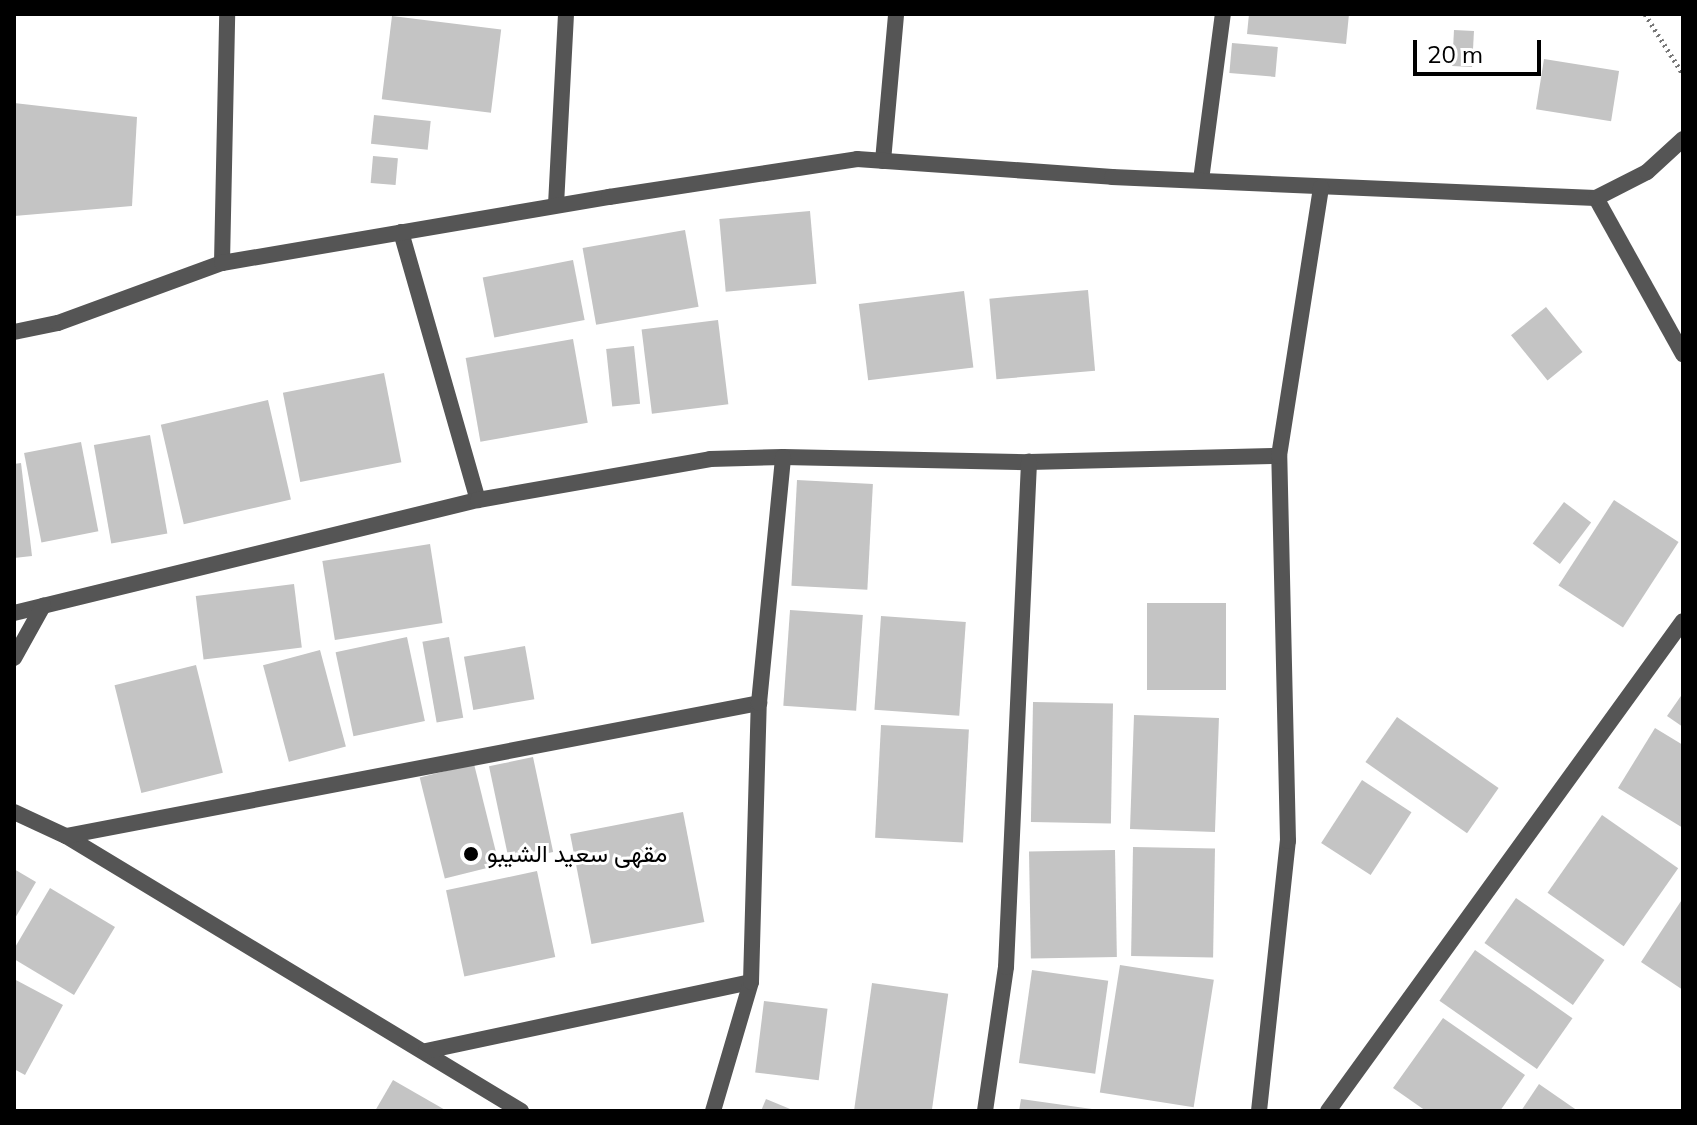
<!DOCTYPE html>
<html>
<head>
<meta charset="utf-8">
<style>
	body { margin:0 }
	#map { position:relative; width:1697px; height:1125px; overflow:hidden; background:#fff; font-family:Mulish,Vazirmatn,sans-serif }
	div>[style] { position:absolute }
	.building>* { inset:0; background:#c4c4c4; transform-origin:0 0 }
	.path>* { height:5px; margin-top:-2.5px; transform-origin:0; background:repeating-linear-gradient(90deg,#777 0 2px,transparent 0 6px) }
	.minor>* { height:16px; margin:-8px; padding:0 8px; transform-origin:8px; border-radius:8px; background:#555 }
	.dots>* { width:22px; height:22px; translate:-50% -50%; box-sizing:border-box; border:4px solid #fff; border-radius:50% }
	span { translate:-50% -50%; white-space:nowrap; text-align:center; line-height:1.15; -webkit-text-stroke:6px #fff; paint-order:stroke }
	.poi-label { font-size:24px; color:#000 }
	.left { translate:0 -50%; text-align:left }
	.frame { position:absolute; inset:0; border:16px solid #000; pointer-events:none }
	.scale { position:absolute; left:1413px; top:40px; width:128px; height:36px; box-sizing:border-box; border:4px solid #000; border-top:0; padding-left:10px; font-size:24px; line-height:28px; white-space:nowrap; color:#000; -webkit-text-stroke:6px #fff; paint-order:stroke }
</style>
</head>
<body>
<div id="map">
	<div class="building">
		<div style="clip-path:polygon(1249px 14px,1349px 14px,1346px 44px,1247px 34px)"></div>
		<div style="left:392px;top:16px;width:110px;height:84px;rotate:7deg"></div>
		<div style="left:1454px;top:30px;width:20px;height:36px;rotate:3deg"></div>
		<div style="left:1232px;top:43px;width:46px;height:30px;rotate:5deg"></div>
		<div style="left:1544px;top:59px;width:76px;height:51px;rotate:9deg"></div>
		<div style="clip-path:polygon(14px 103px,137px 117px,132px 206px,14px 216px)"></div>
		<div style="left:374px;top:115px;width:57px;height:29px;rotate:6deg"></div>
		<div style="left:373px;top:156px;width:25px;height:27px;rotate:5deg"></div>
		<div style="left:810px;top:211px;width:73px;height:91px;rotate:85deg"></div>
		<div style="left:685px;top:230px;width:78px;height:104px;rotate:80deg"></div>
		<div style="left:573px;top:260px;width:61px;height:92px;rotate:79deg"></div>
		<div style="left:1088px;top:290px;width:81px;height:99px;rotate:85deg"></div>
		<div style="left:964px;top:291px;width:77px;height:106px;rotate:83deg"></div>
		<div style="left:1546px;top:307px;width:58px;height:45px;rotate:51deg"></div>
		<div style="left:718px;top:320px;width:85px;height:77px;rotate:83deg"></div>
		<div style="left:573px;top:339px;width:85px;height:109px;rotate:80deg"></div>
		<div style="left:634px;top:346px;width:58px;height:28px;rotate:84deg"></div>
		<div style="left:384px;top:373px;width:91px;height:103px;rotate:79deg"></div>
		<div style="left:268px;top:400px;width:102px;height:110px;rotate:77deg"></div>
		<div style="left:150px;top:435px;width:100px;height:57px;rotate:80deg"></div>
		<div style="left:81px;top:442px;width:91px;height:58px;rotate:79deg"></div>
		<div style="clip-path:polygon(21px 463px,32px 556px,14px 558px,14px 464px)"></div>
		<div style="left:797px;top:480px;width:76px;height:106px;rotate:3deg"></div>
		<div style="left:1614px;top:500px;width:77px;height:102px;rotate:33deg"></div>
		<div style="left:1564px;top:502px;width:34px;height:52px;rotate:37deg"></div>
		<div style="left:430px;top:544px;width:80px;height:109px;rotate:81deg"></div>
		<div style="left:294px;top:584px;width:64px;height:99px;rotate:83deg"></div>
		<div style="left:1147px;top:603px;width:79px;height:87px"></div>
		<div style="left:790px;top:610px;width:73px;height:96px;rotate:4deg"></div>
		<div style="left:881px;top:616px;width:85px;height:94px;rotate:4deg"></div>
		<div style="left:407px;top:637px;width:86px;height:73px;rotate:78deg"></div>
		<div style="left:449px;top:637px;width:82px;height:27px;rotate:80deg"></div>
		<div style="left:525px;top:646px;width:54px;height:62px;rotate:80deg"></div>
		<div style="left:320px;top:650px;width:100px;height:59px;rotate:75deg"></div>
		<div style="left:196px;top:665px;width:111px;height:84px;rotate:76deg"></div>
		<div style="clip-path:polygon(1683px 693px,1683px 727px,1667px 716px)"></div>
		<div style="left:1033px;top:702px;width:80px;height:120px;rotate:1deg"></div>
		<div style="left:1134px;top:715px;width:85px;height:114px;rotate:2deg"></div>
		<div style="left:1397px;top:717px;width:124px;height:55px;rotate:35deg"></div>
		<div style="left:881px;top:725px;width:88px;height:113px;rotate:3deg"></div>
		<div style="clip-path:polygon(1655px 728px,1683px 745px,1683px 828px,1618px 788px)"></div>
		<div style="left:533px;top:757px;width:97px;height:45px;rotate:78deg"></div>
		<div style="left:474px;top:764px;width:104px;height:56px;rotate:76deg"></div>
		<div style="left:1362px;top:780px;width:59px;height:75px;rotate:33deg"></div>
		<div style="left:683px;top:812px;width:112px;height:115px;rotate:79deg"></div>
		<div style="left:1602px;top:815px;width:93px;height:95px;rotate:35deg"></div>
		<div style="left:1133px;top:847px;width:82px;height:109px;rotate:1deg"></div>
		<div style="left:1115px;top:850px;width:107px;height:86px;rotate:89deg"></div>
		<div style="clip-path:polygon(14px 869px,36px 882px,14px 920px)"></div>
		<div style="left:537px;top:871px;width:88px;height:93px;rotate:78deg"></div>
		<div style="clip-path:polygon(50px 888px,115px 927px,74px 995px,14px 959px,14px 949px)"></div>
		<div style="left:1516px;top:898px;width:108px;height:55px;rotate:35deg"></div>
		<div style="clip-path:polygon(1683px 898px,1683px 990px,1641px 962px)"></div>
		<div style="left:1475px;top:950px;width:119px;height:62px;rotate:35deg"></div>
		<div style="left:1120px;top:965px;width:95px;height:129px;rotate:9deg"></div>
		<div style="left:1032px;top:970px;width:77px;height:94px;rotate:8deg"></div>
		<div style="clip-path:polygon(14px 979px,63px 1005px,25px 1075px,14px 1069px)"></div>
		<div style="left:872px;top:983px;width:77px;height:129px;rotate:8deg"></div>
		<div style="left:764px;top:1001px;width:64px;height:72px;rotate:7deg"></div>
		<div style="clip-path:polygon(1443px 1018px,1525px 1075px,1500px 1111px,1426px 1111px,1393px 1088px)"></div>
		<div style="clip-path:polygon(393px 1080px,447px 1111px,375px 1111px)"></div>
		<div style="clip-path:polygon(1539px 1084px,1578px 1111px,1521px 1111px)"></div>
		<div style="clip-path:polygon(766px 1099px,795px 1111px,761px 1111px)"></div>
		<div style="clip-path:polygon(1021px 1099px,1092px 1109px,1092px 1111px,1019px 1111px)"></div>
	</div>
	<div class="path">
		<div style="left:1645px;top:14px;width:71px;rotate:57.7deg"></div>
	</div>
	<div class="minor">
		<div style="left:883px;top:161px;width:148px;rotate:-84.9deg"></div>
		<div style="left:1201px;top:180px;width:167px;rotate:-82.5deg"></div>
		<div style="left:1596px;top:198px;width:179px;rotate:60.9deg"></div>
		<div style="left:556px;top:205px;width:191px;rotate:-87deg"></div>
		<div style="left:401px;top:232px;width:279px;rotate:74deg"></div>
		<div style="left:222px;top:263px;width:249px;rotate:-88.8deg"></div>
		<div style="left:14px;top:332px;width:45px;rotate:-11.6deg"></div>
		<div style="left:58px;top:323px;width:175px;rotate:-20.1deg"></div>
		<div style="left:222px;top:263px;width:393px;rotate:-9.7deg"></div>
		<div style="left:609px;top:197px;width:251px;rotate:-8.7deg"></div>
		<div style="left:857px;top:159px;width:256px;rotate:4deg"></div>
		<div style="left:1112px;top:177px;width:484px;rotate:2.5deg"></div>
		<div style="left:1596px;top:198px;width:57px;rotate:-27deg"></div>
		<div style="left:1647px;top:172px;width:49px;rotate:-42.5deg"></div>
		<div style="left:14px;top:613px;width:478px;rotate:-13.7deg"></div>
		<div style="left:478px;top:500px;width:236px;rotate:-10deg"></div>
		<div style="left:710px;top:459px;width:73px;rotate:-1.6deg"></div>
		<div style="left:783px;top:457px;width:246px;rotate:1.2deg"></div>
		<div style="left:1029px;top:462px;width:250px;rotate:-1.4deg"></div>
		<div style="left:14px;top:658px;width:60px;rotate:-60.9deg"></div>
		<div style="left:14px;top:812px;width:57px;rotate:24.8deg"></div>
		<div style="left:66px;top:836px;width:532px;rotate:31.15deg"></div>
		<div style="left:66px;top:836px;width:706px;rotate:-10.86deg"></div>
		<div style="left:426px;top:1051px;width:332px;rotate:-12deg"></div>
		<div style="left:713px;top:1111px;width:134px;rotate:-73.6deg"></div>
		<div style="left:751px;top:982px;width:279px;rotate:-88.4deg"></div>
		<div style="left:759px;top:703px;width:247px;rotate:-84.4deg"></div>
		<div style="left:985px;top:1111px;width:146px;rotate:-81.7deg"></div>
		<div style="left:1006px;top:967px;width:506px;rotate:-87.39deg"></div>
		<div style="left:1259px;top:1111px;width:272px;rotate:-83.9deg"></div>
		<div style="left:1288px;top:841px;width:385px;rotate:-91.3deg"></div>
		<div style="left:1279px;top:456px;width:272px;rotate:-81.1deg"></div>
		<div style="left:1328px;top:1111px;width:605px;rotate:-54.08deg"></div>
	</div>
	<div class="dots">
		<div style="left:471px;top:854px;background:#000"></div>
	</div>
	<div class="poi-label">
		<span class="left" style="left:487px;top:854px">مقهى سعيد الشيبو</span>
	</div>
	<div class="frame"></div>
	<div class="scale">20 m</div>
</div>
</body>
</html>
